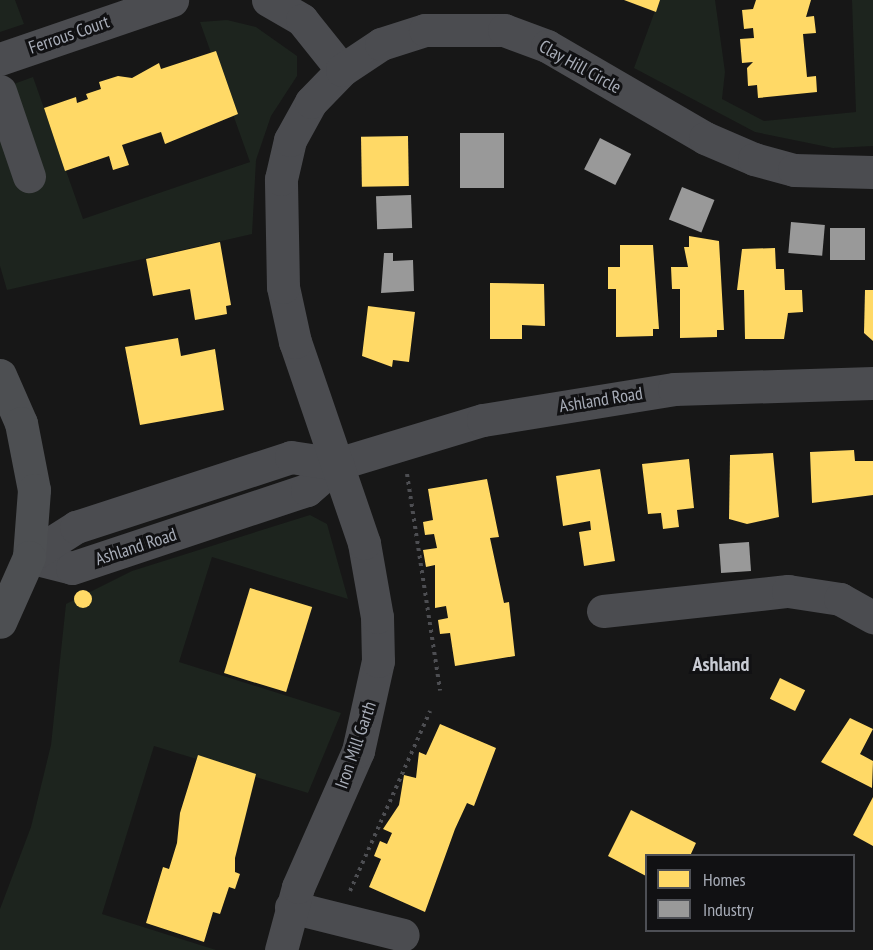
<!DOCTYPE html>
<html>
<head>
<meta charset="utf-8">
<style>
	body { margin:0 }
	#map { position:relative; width:873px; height:950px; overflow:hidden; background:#171717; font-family:"PT Sans Narrow",sans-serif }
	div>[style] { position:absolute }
	.green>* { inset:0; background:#1d241e }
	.homes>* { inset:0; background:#ffd966; transform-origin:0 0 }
	.round { border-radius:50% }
	.industry>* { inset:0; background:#999; transform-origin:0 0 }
	.path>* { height:4px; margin-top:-2px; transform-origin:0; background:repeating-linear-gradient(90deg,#4d4e52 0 3px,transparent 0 7.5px) }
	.minor>* { height:33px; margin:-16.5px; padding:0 16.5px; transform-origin:16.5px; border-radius:16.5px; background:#4b4c50 }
	.major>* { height:33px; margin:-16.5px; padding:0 16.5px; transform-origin:16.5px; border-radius:16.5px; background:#4d4f52 }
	span { translate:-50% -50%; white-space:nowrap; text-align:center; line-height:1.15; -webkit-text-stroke:6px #111113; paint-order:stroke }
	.street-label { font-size:18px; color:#a8adb8 }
	.neighbourhood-label { font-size:20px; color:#c9ccd4; font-weight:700 }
	.legend { position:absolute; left:645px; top:854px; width:210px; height:78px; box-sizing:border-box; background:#111113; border:2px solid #4d4f55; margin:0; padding:8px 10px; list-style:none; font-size:18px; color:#a8adb8 }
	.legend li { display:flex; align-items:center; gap:12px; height:30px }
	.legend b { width:30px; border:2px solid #4d4f55 }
</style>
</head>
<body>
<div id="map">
	<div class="green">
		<div style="clip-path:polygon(0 0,15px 0,24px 24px,0 32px)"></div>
		<div style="clip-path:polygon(659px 0,715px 0,725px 72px,722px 99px,764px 121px,856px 112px,852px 0,873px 0,873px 146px,833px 148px,755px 132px,634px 68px)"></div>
		<div style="clip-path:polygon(227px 20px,256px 27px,297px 56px,297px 76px,271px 116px,256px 160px,252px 234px,7px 290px,0 266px,0 89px,33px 77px,83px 219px,250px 162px,200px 22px)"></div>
		<div style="clip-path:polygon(310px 515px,327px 524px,348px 599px,212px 557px,179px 662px,341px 713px,308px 793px,154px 746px,102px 914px,216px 950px,0 950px,0 909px,31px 827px,51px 745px,66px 604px,132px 571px)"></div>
	</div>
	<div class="homes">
		<div style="clip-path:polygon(624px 0,660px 0,656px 12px)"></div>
		<div style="clip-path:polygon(756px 0,811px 0,806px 17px,814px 16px,816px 33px,803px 34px,807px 77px,816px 76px,817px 92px,758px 98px,757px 85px,748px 86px,747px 68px,753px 62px,742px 63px,740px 39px,754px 38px,753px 28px,744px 29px,742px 10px,753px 9px)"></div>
		<div style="clip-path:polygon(216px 51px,238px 114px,165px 144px,161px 132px,122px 145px,129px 165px,113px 170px,109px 156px,65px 171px,44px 108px,76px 97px,77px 103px,88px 99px,86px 94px,101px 89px,99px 82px,118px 76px,132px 78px,159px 63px,161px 69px)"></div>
		<div style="left:408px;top:136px;width:50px;height:47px;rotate:89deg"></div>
		<div style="clip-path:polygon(689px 236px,719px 241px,724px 330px,717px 330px,717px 337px,680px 338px,680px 289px,672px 289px,671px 267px,688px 267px,684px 247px,689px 247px)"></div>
		<div style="clip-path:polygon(220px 242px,231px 305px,226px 306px,227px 314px,195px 320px,190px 289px,153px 296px,146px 259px)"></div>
		<div style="clip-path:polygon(620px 245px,653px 245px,659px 329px,653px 329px,653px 336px,616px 337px,616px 289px,608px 289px,608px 267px,620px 267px)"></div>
		<div style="clip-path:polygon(775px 248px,776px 269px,784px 269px,785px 290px,802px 290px,803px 312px,788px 313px,784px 339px,745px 339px,744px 290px,737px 290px,742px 249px)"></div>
		<div style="clip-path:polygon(490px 283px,544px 284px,545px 326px,522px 325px,522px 339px,490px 339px)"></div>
		<div style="clip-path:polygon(865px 290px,873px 290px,873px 341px,864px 333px)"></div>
		<div style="clip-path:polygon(368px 306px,415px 312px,409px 362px,393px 360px,392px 367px,362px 356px)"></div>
		<div style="clip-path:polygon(178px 338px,181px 356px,215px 349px,224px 410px,140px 425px,125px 347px)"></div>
		<div style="clip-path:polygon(854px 450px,855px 461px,873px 461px,873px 495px,812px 503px,810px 452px)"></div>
		<div style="clip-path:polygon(773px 453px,779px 517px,747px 524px,729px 519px,730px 455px)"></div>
		<div style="clip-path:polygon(689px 459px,694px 508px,677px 510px,679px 527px,663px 529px,661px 513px,648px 514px,642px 464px)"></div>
		<div style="clip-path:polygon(600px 469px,615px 561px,584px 566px,579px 532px,591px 530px,590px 521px,563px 526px,556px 476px)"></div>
		<div style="clip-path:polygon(487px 479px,499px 537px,490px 538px,504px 603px,509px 602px,515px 656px,455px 666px,450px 633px,440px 634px,438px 620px,448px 618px,446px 606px,435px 608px,435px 565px,426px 567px,423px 550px,437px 548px,434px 534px,425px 535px,423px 522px,433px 520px,428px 489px)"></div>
		<div style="left:250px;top:588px;width:65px;height:89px;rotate:17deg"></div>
		<div class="round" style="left:74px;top:590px;width:18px;height:18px"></div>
		<div style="left:780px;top:678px;width:28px;height:23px;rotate:26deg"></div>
		<div style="clip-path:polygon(850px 718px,873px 729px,860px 754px,873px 761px,872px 788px,821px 762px)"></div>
		<div style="clip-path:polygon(440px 724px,496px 748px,474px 806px,467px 803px,455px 829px,425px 912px,369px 887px,381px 859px,374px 856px,380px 841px,387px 844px,392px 833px,383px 829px,399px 805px,404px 775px,416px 778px,419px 752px,426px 755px)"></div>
		<div style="clip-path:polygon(198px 755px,256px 774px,235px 858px,235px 872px,240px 874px,235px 889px,229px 887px,220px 914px,213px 912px,204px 942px,146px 923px,163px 867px,169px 869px,177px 843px,180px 813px)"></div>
		<div style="clip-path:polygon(873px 797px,873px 846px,853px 835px)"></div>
		<div style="clip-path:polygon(631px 810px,696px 843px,690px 856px,646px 856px,646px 876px,608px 856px)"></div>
	</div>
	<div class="industry">
		<div style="left:460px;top:133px;width:44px;height:55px"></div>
		<div style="left:600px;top:138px;width:35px;height:35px;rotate:27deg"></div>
		<div style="left:682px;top:187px;width:35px;height:35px;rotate:22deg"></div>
		<div style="left:411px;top:195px;width:33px;height:35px;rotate:88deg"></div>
		<div style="left:791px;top:222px;width:34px;height:31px;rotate:5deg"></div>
		<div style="left:830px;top:228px;width:35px;height:32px"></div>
		<div style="clip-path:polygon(384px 253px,393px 253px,393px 261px,413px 260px,414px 291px,381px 293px)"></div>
		<div style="left:749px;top:542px;width:29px;height:30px;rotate:86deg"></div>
	</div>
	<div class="path">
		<div style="left:407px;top:474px;width:219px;rotate:81.3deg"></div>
		<div style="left:350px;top:891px;width:197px;rotate:-66deg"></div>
	</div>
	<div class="minor">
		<div style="left:268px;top:0;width:39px;rotate:30deg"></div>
		<div style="left:302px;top:20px;width:64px;rotate:51.3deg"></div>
		<div style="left:0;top:59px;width:182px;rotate:-18.9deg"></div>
		<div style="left:0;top:91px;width:90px;rotate:71.2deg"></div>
		<div style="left:29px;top:557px;width:44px;rotate:14.3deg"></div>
		<div style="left:72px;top:568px;width:248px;rotate:-18.4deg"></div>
		<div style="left:307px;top:490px;width:40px;rotate:-41deg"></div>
		<div style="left:337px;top:464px;width:152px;rotate:-16.8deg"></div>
		<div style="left:483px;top:420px;width:193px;rotate:-9.2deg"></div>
		<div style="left:674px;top:389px;width:199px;rotate:-1.7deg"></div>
		<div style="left:29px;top:557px;width:56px;rotate:-32.6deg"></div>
		<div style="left:76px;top:527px;width:226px;rotate:-18deg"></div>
		<div style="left:291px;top:457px;width:47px;rotate:8.7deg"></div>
		<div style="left:603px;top:611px;width:186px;rotate:-6.2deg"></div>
		<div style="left:788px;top:591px;width:53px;rotate:8.7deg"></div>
		<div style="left:840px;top:599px;width:38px;rotate:29deg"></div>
		<div style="left:291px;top:907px;width:115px;rotate:14deg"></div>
		<div style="left:281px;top:950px;width:65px;rotate:-74.9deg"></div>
		<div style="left:298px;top:887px;width:149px;rotate:-66.2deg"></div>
		<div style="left:358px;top:751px;width:92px;rotate:-77.5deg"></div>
		<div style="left:378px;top:661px;width:44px;rotate:-91.3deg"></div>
		<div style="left:377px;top:617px;width:75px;rotate:-100deg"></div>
		<div style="left:364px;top:543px;width:213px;rotate:-108.9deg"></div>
		<div style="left:295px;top:342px;width:56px;rotate:-102.3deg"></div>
		<div style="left:283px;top:287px;width:108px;rotate:-91.1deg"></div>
		<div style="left:281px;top:179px;width:40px;rotate:-77deg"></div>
		<div style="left:290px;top:140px;width:43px;rotate:-61.1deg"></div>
		<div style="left:311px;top:102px;width:45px;rotate:-45.9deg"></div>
		<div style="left:342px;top:70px;width:47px;rotate:-33.7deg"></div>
		<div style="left:381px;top:44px;width:46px;rotate:-17.7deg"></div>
		<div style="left:425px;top:30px;width:79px"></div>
		<div style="left:504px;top:30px;width:46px;rotate:20.4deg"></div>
		<div style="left:547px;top:46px;width:183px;rotate:30.2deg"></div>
		<div style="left:705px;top:138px;width:53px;rotate:23.2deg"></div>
		<div style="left:754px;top:159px;width:41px;rotate:15.4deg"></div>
		<div style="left:794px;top:170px;width:79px;rotate:1.5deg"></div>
	</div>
	<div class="major">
		<div style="left:0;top:375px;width:52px;rotate:66.4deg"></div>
		<div style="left:21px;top:423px;width:68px;rotate:79deg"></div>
		<div style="left:34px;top:490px;width:67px;rotate:94.3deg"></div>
		<div style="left:29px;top:557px;width:71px;rotate:114deg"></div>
	</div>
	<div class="street-label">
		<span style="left:69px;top:35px;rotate:-19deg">Ferrous Court</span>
		<span style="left:580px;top:67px;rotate:29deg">Clay Hill Circle</span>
		<span style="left:601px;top:400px;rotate:-9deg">Ashland Road</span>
		<span style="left:136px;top:547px;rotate:-18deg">Ashland Road</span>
		<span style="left:356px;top:745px;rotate:-71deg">Iron Mill Garth</span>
	</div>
	<div class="neighbourhood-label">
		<span style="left:721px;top:664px">Ashland</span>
	</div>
	<ul class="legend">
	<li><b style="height:16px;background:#ffd966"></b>Homes</li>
	<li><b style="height:16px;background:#999"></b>Industry</li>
	</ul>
</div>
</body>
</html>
